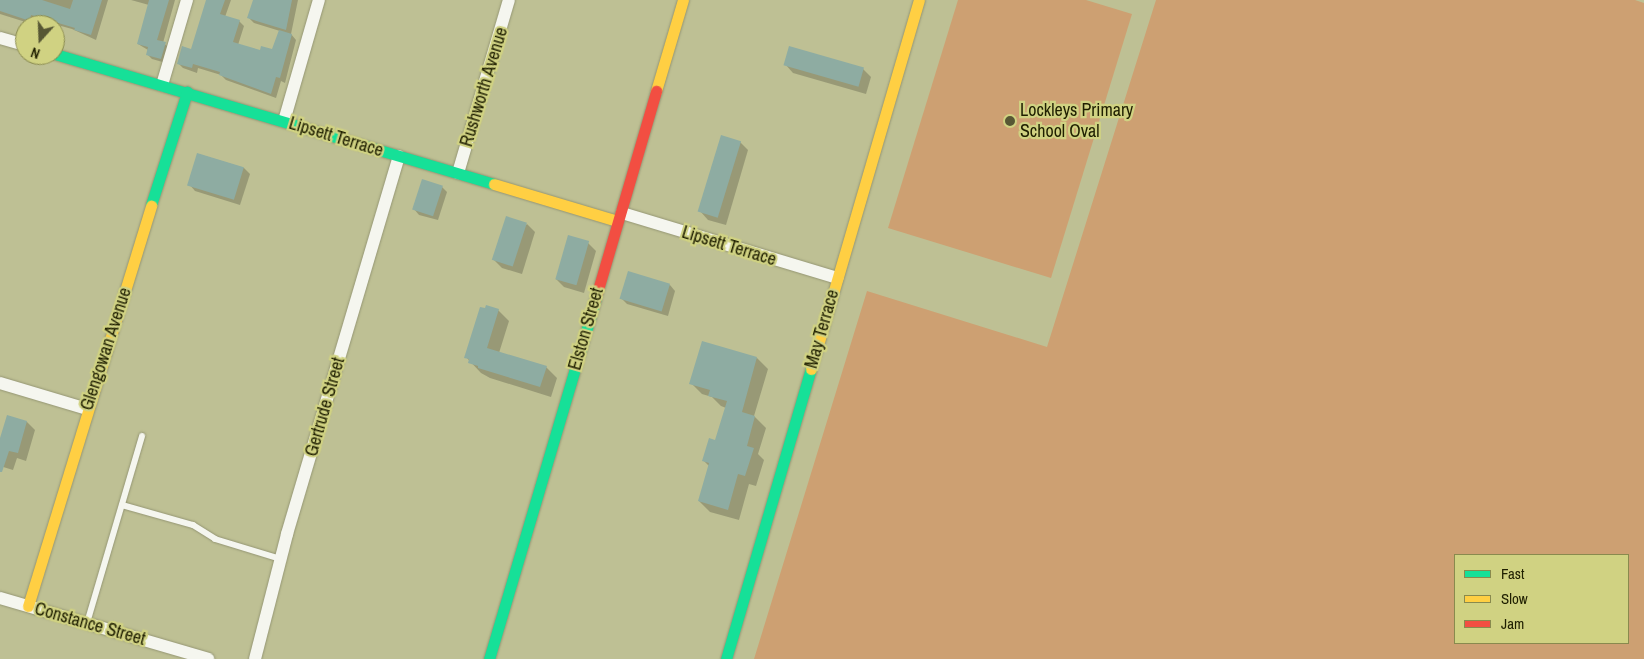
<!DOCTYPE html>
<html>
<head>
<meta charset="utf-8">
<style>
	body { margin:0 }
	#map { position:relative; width:1644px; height:659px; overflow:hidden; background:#bec094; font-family:"Archivo Narrow",sans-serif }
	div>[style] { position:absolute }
	.green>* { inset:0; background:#cda072 }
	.shadow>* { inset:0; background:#0003 }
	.building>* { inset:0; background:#8eaca2; transform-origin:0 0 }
	.roads { filter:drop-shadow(0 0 1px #959674) drop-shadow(0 0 1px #959674) }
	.lane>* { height:6px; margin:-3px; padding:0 3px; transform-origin:3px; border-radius:3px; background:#f5f6ef }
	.street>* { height:12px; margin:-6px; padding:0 6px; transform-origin:6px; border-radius:6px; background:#f5f6ef }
	.fast>* { height:11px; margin:-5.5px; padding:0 5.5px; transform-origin:5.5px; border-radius:5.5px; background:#16e098 }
	.slow>* { height:11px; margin:-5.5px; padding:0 5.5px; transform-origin:5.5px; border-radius:5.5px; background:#ffcf43 }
	.jam>* { height:11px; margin:-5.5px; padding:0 5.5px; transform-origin:5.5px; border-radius:5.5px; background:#f24e42 }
	.dots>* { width:14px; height:14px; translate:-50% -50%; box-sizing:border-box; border:2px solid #d0d282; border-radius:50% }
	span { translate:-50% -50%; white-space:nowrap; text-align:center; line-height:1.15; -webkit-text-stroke:4.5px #d0d282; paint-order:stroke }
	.street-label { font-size:18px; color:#1f1f00 }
	.poi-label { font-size:18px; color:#1f1f00 }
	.left { translate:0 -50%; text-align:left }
	.legend { position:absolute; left:1454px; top:554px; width:175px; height:90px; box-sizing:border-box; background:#d0d282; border:1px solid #898a4e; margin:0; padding:6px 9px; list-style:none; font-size:15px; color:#1f1f00 }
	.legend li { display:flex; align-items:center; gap:10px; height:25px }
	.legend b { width:25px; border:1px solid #898a4e }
	.north { position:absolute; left:15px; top:15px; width:50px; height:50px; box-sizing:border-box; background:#d0d282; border:1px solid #898a4e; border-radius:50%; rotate:200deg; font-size:14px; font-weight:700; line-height:20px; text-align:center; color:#1f1f00 }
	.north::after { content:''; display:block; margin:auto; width:18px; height:22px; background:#575734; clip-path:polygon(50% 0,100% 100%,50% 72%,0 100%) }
</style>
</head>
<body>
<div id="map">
	<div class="green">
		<div style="clip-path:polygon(958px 0,1086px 0,1132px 14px,1051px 278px,888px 228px)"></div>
		<div style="clip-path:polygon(evenodd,1156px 0,1635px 0,1644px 3px,1644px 659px,754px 659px,867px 291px,1047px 347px,1156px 0,1455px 555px,1628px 555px,1628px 643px,1455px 643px,1455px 555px)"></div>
	</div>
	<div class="shadow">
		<div style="clip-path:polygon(0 0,108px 0,96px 40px,72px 29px,36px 19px,35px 25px,0 14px)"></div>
		<div style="clip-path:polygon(131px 0,175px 0,163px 43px,170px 48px,166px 63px,152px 59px,147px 54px,148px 50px,138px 44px,149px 5px)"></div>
		<div style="clip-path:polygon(208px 0,231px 0,225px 17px,239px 21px,244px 26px,238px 45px,261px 52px,273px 51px,280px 31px,254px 23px,249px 18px,254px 0,298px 0,291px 34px,296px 40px,285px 83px,281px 81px,276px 98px,226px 80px,221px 75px,198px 68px,197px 73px,183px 68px,178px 63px,192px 51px)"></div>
		<div style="clip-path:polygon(785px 64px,863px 69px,871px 77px,866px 94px,793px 73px)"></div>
		<div style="clip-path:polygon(740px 142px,748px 150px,726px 225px,708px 220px,700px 211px)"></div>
		<div style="clip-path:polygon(198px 154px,244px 168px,250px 174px,240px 205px,195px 191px,189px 184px)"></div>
		<div style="clip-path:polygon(442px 187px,447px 192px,438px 220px,419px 215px,414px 209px)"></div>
		<div style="clip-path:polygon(527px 224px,535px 232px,522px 274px,502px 268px,494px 260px)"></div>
		<div style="clip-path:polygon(588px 243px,596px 251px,584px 293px,564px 287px,556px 279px)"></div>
		<div style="clip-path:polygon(670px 285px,675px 291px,668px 316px,627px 304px,621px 298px)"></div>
		<div style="clip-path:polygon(498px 310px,509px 321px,499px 353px,546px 367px,557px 378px,551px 397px,490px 378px,481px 373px,466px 357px)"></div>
		<div style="clip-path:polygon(757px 358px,768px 369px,754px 416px,766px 428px,758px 454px,764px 460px,756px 486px,749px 484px,739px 520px,710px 512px,699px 501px,709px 466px,704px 461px,716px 441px,726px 408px,721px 406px,712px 397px,702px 394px,691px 383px)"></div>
		<div style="clip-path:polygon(8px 416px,27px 422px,35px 430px,26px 461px,17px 458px,13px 470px,0 466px,0 441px)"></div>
	</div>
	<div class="building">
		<div style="clip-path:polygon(0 0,42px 0,70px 9px,73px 0,102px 0,91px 35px,74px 30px,75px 28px,65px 25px,31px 15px,30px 21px,0 11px)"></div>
		<div style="clip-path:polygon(149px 0,169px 0,157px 40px,166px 42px,161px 59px,146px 55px,148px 47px,137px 44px)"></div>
		<div style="clip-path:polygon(206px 0,225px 0,220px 14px,240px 20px,233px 42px,260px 50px,261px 46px,272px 49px,279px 30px,292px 34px,280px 78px,276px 77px,271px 94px,219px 75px,220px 72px,193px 64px,192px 68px,177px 64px,182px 46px,191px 49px)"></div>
		<div style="clip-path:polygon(253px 0,292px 0,286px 30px,247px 18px)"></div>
		<div style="left:789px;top:46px;width:78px;height:20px;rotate:16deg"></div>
		<div style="left:721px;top:135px;width:21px;height:80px;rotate:17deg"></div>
		<div style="left:197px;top:153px;width:49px;height:34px;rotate:17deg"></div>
		<div style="left:422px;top:179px;width:22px;height:32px;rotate:18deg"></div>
		<div style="left:506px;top:216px;width:22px;height:46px;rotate:18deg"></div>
		<div style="left:568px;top:235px;width:22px;height:46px;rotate:16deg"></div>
		<div style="left:628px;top:271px;width:44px;height:29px;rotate:17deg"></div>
		<div style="clip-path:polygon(486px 305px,499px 309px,487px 348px,547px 366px,540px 387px,478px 368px,478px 366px,468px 363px,469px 359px,464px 358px,480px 307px,485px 308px)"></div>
		<div style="clip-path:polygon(702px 341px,757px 357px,742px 412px,755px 416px,747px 446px,754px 448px,745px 476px,738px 474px,728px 510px,698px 501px,709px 463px,702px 461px,709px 438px,715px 440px,727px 401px,708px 396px,710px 390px,689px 384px)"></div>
		<div style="clip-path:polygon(7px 415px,27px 421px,18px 453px,9px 451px,2px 472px,0 472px,0 438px)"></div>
	</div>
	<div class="roads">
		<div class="lane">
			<div style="left:122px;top:505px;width:74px;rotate:15.7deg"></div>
			<div style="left:193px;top:525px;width:26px;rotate:32deg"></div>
			<div style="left:215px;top:539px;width:69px;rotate:16.9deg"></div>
			<div style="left:87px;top:623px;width:195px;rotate:-73.6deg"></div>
		</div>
		<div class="street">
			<div style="left:0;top:38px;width:26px;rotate:16deg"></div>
			<div style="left:162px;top:85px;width:89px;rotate:-73.6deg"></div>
			<div style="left:284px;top:121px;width:126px;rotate:-73.9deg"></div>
			<div style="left:458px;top:173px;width:180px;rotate:-73.6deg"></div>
			<div style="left:622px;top:213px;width:225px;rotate:16.8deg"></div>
			<div style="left:0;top:383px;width:91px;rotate:16.6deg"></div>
			<div style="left:0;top:598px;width:217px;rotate:16.3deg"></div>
			<div style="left:255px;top:659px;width:129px;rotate:-75.6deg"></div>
			<div style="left:287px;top:534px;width:394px;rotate:-73.5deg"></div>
		</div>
		<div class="fast">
			<div style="left:55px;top:54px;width:458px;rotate:16.5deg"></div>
			<div style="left:151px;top:205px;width:119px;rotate:-72.3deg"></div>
			<div style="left:489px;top:659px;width:374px;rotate:-73.5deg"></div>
			<div style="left:726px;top:659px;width:302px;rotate:-73.7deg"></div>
		</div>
		<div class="slow">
			<div style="left:656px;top:91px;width:95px;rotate:-73.5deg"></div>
			<div style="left:494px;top:184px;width:128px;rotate:16.7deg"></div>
			<div style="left:811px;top:369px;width:384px;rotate:-73.7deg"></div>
			<div style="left:28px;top:606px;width:419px;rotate:-72.9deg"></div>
		</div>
		<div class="jam">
			<div style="left:595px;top:300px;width:218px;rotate:-73.7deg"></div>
		</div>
	</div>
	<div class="dots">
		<div style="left:1010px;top:121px;background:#575734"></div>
	</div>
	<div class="street-label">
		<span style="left:484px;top:87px;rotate:-73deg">Rushworth Avenue</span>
		<span style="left:336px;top:137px;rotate:17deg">Lipsett Terrace</span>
		<span style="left:729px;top:246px;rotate:17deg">Lipsett Terrace</span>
		<span style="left:586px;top:329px;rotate:-74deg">Elston Street</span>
		<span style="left:822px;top:329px;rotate:-74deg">May Terrace</span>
		<span style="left:106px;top:349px;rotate:-72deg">Glengowan Avenue</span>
		<span style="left:325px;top:407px;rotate:-74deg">Gertrude Street</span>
		<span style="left:90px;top:624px;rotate:16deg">Constance Street</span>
	</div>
	<div class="poi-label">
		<span class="left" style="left:1020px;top:121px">Lockleys Primary<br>School Oval</span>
	</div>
	<ul class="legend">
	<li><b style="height:6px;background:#16e098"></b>Fast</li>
	<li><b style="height:6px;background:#ffcf43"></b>Slow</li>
	<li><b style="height:6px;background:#f24e42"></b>Jam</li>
	</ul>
	<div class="north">N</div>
</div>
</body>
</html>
